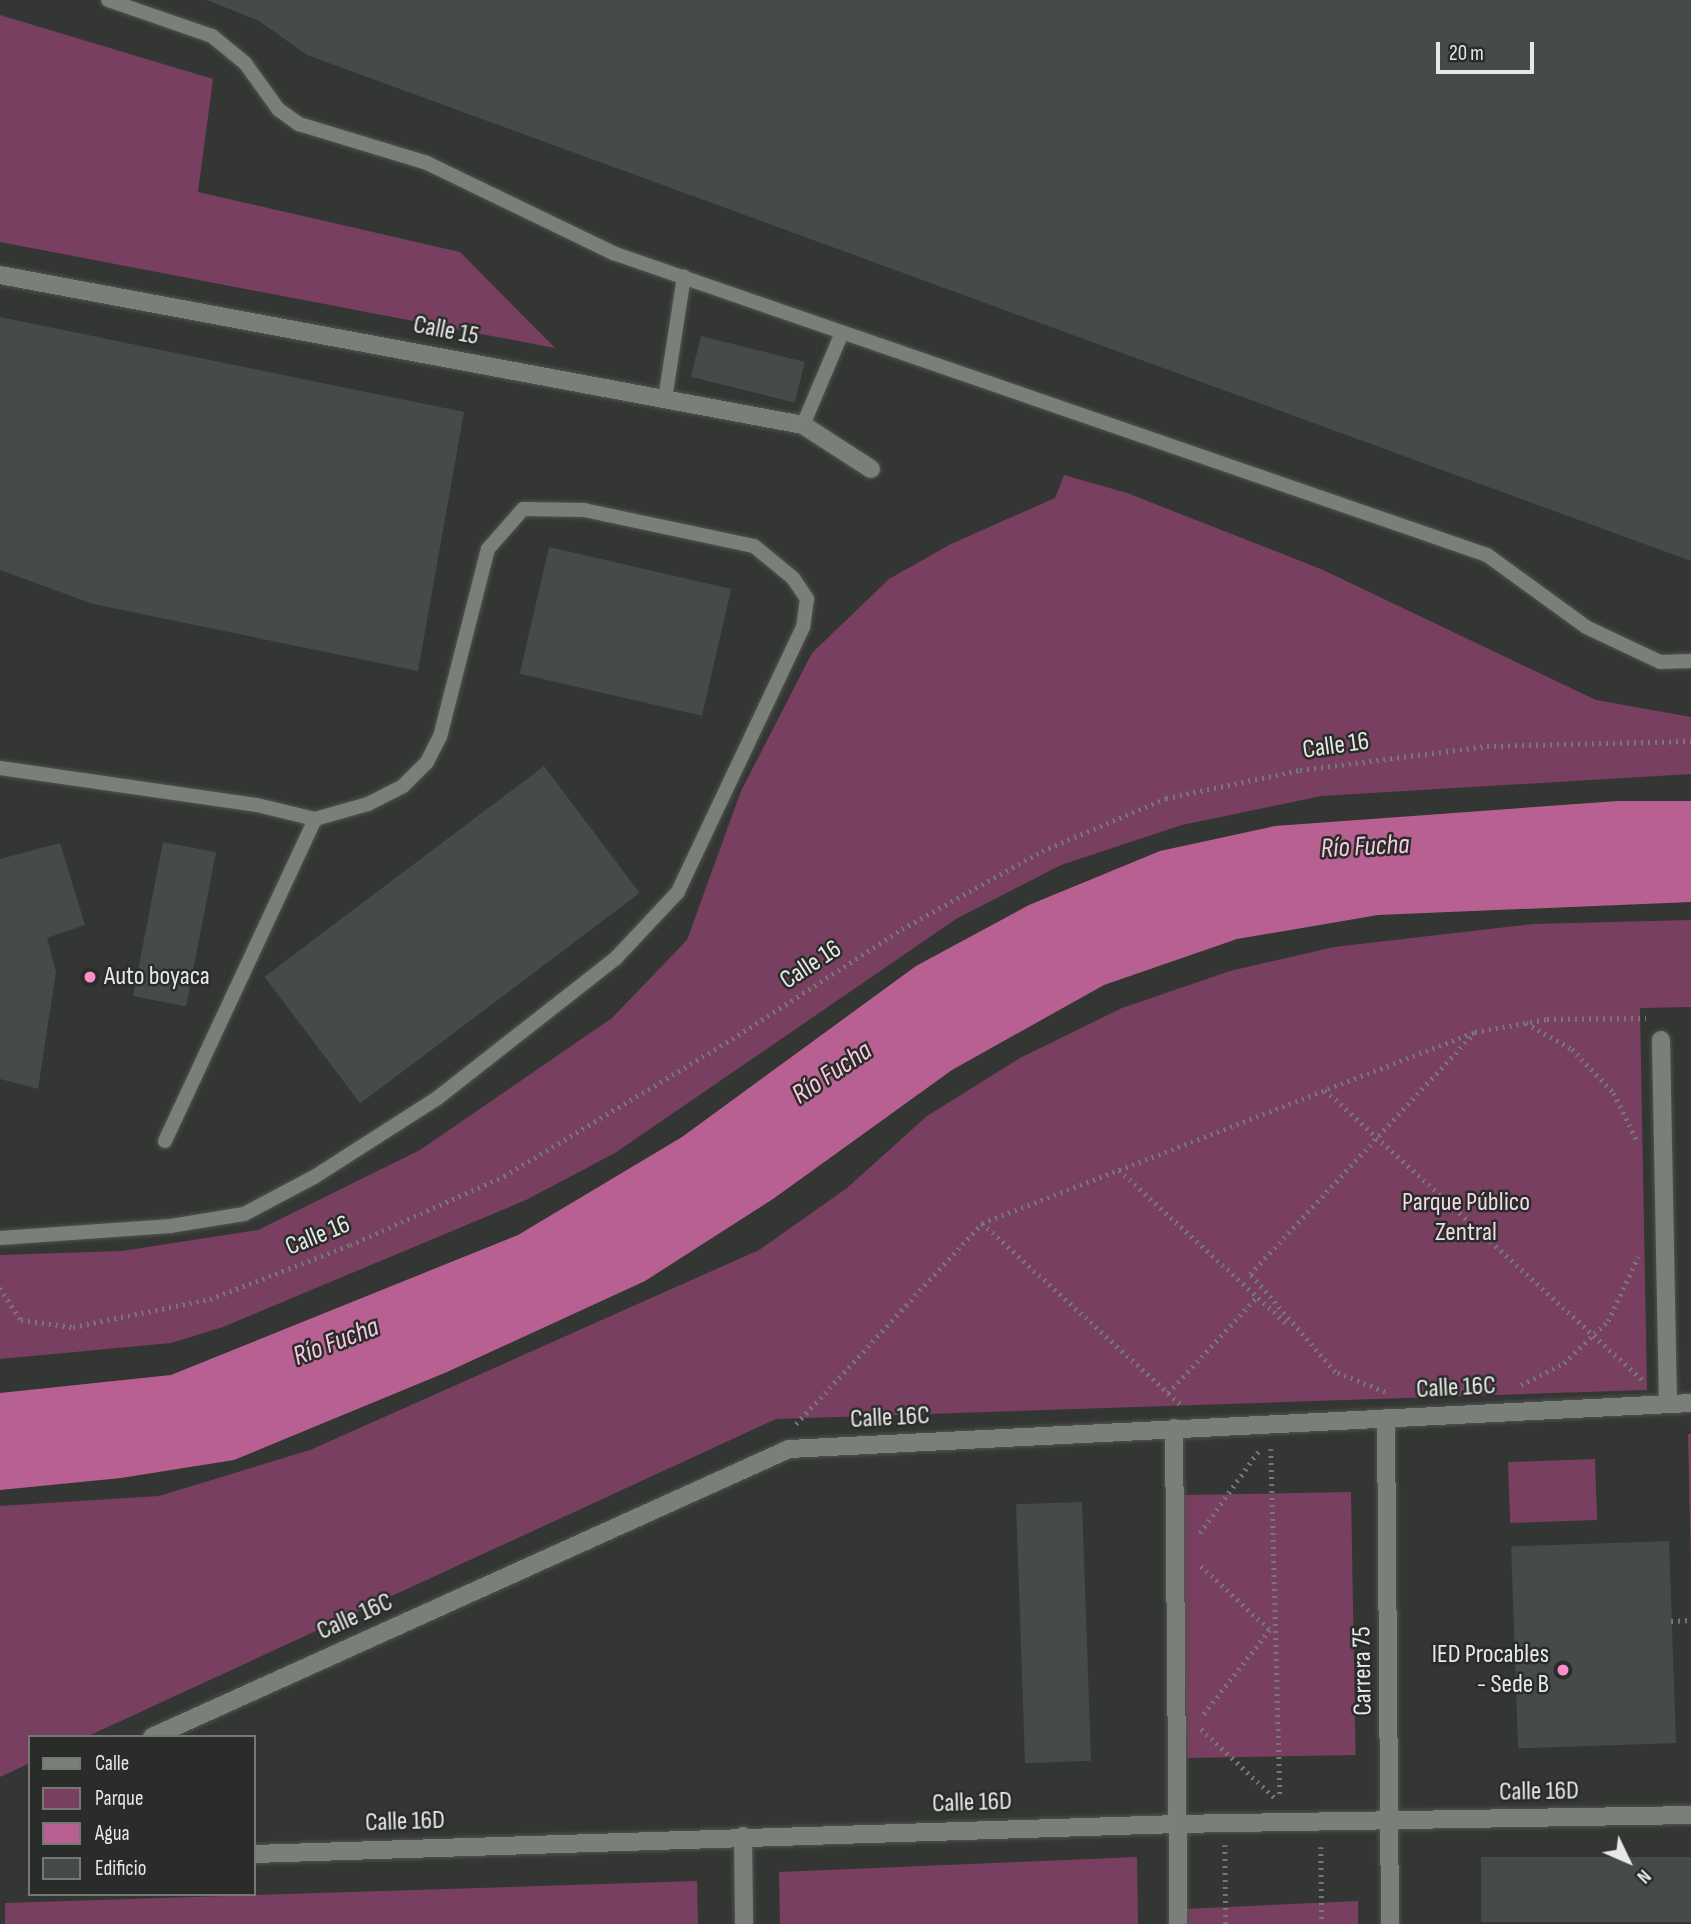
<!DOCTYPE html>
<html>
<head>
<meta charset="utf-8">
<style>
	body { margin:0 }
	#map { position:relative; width:1691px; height:1924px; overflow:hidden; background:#333633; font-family:"Sofia Sans Condensed",sans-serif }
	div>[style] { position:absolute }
	.green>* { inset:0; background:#793f60; transform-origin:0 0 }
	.water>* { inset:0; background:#b96092 }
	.building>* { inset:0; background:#474b47; transform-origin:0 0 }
	.path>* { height:4.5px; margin-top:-2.25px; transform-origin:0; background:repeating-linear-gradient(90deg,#757875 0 2px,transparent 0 7px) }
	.roads { filter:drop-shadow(0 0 2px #50534f) drop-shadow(0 0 2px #50534f) }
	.service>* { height:14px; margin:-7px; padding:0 7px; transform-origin:7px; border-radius:7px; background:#7b7f7a }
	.minor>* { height:18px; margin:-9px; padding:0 9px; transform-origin:9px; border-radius:9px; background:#7b7f7a }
	.dots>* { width:19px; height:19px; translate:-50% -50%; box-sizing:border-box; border:4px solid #292c29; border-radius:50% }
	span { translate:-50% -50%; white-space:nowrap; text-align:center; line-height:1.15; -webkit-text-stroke:5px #292c29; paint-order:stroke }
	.street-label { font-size:26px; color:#e7e9e6 }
	.poi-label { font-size:26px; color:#e7e9e6 }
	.left { translate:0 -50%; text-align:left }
	.right { translate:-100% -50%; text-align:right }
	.park-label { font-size:26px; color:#f2d9e6 }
	.water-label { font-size:28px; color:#f9c9e1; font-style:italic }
	.legend { position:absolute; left:28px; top:1735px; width:228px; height:161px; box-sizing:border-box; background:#292c29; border:2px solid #757875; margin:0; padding:9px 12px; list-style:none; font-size:21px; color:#e7e9e6 }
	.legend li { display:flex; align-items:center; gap:14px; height:35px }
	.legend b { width:35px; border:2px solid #757875 }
	.north { position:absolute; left:1593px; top:1826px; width:70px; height:70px; -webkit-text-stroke:5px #292c29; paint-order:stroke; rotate:134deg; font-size:19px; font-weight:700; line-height:28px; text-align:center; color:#e7e9e6 }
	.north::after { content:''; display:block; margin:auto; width:24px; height:32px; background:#e7e9e6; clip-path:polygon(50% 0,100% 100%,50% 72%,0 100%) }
	.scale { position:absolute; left:1436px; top:42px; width:98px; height:32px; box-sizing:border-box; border:4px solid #e7e9e6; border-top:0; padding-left:9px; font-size:21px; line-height:24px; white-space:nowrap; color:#e7e9e6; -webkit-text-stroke:5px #292c29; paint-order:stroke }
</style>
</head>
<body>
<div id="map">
	<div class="green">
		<div style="clip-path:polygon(0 15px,213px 79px,198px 192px,460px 252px,555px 348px,0 242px)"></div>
		<div style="clip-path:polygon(1064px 475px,1127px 493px,1321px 569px,1596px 700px,1691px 717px,1691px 774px,1321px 796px,1182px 825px,1061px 865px,956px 919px,615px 1153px,526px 1200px,223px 1327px,171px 1343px,0 1359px,0 1255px,122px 1251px,258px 1230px,420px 1150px,612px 1018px,687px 940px,741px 791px,812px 653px,889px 579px,951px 544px,1055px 498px)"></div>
		<div style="clip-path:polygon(1691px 920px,1691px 1007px,1640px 1008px,1647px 1390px,776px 1419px,86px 1737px,30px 1737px,30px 1763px,0 1777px,0 1506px,159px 1496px,310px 1450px,759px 1250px,847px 1188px,927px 1116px,1020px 1058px,1122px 1008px,1230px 971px,1334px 947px,1533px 924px)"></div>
		<div style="clip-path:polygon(1688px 1434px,1691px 1434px,1691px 1570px)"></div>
		<div style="left:1595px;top:1459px;width:61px;height:87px;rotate:88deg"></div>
		<div style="left:1351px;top:1492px;width:263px;height:169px;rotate:89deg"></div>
		<div style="clip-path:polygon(1137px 1857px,1138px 1924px,780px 1924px,779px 1872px)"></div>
		<div style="clip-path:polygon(697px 1881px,698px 1924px,5px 1924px,5px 1903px)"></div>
		<div style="clip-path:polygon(1358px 1901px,1358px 1924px,1184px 1924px,1184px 1909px)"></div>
	</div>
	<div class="water">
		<div style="clip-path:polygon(1618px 801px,1691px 801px,1691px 902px,1378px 915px,1237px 939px,1104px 985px,952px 1070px,773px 1199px,645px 1281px,447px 1372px,234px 1460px,121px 1478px,0 1490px,0 1393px,171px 1375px,518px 1235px,682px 1137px,916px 966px,1029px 905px,1160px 851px,1275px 826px)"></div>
	</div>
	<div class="building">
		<div style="clip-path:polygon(207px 0,1691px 0,1691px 561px,307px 55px,259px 21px)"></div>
		<div style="clip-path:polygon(0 317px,464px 412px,418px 671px,93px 604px,0 570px)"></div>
		<div style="left:701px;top:336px;width:107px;height:42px;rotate:14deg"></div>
		<div style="left:549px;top:547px;width:187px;height:130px;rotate:13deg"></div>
		<div style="left:544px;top:766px;width:159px;height:350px;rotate:53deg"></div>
		<div style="left:163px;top:842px;width:54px;height:157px;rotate:11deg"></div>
		<div style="clip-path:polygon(60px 843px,85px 925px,47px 938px,56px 972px,38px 1089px,0 1079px,0 859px)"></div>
		<div style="left:1082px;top:1502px;width:259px;height:66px;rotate:88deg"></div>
		<div style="left:1669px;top:1541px;width:202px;height:158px;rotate:88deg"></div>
		<div style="left:1481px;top:1857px;width:210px;height:65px"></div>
	</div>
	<div class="path">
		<div style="left:1526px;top:1023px;width:53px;rotate:29.5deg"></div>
		<div style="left:1572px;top:1049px;width:61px;rotate:46.3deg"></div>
		<div style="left:1614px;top:1093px;width:53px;rotate:64.4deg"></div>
		<div style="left:1325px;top:1090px;width:430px;rotate:42.4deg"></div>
		<div style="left:1119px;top:1170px;width:226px;rotate:42.5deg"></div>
		<div style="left:982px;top:1223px;width:268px;rotate:42.4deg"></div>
		<div style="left:0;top:1288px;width:38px;rotate:57deg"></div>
		<div style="left:21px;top:1320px;width:52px;rotate:7.7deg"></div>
		<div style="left:73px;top:1327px;width:140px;rotate:-11.6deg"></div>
		<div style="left:210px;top:1299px;width:150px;rotate:-21.1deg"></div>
		<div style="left:350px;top:1245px;width:169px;rotate:-24.1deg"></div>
		<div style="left:504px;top:1176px;width:266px;rotate:-31deg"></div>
		<div style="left:732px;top:1039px;width:202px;rotate:-32.9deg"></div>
		<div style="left:902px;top:929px;width:160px;rotate:-29.1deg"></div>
		<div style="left:1042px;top:851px;width:135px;rotate:-23.1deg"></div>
		<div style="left:1166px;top:798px;width:137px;rotate:-11.8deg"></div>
		<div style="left:1300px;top:770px;width:189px;rotate:-7.3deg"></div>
		<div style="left:1487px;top:746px;width:204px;rotate:-1.4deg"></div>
		<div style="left:1521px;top:1385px;width:48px;rotate:-27.1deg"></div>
		<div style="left:1564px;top:1363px;width:61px;rotate:-43.7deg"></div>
		<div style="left:1608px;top:1321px;width:71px;rotate:-64.9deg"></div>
		<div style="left:1385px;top:1392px;width:54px;rotate:-158.2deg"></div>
		<div style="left:1335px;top:1372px;width:130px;rotate:-130.9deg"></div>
		<div style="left:1250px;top:1274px;width:330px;rotate:-47.1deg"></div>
		<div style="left:1168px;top:1393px;width:131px;rotate:-47.2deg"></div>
		<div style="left:796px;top:1424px;width:274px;rotate:-47.2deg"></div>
		<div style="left:982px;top:1223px;width:529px;rotate:-21.18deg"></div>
		<div style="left:1475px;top:1032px;width:73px;rotate:-10.2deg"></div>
		<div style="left:1547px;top:1019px;width:99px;rotate:-0.6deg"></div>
		<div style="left:1271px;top:1449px;width:348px;rotate:88.5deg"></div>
		<div style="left:1200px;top:1533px;width:103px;rotate:-54.5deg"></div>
		<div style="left:1201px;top:1566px;width:94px;rotate:42.8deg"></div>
		<div style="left:1270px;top:1630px;width:112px;rotate:128.1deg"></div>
		<div style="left:1671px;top:1621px;width:20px;rotate:-3deg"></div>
		<div style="left:1201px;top:1729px;width:100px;rotate:43deg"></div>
		<div style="left:1225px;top:1845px;width:79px;rotate:89.3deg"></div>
		<div style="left:1321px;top:1847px;width:77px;rotate:89.3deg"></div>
	</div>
	<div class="roads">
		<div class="service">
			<div style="left:108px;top:0;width:110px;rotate:19.1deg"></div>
			<div style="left:212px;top:36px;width:43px;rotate:39.3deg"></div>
			<div style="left:245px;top:63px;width:57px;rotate:54.3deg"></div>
			<div style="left:278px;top:109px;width:26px;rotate:36deg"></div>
			<div style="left:299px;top:124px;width:134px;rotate:16.9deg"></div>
			<div style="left:427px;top:163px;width:207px;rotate:25.8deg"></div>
			<div style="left:613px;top:253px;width:925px;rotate:19.06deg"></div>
			<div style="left:1487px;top:555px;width:122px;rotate:36deg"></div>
			<div style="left:1586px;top:627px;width:82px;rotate:25.3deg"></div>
			<div style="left:1660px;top:662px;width:31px;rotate:-2deg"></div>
			<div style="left:665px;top:399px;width:124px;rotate:-81.2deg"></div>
			<div style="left:803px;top:425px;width:98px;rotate:-67.1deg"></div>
			<div style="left:0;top:768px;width:260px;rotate:8.2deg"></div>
			<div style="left:257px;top:805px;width:60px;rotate:13.6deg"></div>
			<div style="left:315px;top:819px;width:55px;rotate:-15.8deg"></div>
			<div style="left:368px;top:804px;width:39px;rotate:-27deg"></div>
			<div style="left:403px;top:786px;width:34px;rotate:-45deg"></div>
			<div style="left:427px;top:762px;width:28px;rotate:-63deg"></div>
			<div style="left:440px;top:737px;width:194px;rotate:-75.7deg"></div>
			<div style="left:488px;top:549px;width:53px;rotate:-48.8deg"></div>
			<div style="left:523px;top:509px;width:61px;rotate:0.9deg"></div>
			<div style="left:584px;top:510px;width:174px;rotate:12deg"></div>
			<div style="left:754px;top:546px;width:50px;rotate:39.4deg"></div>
			<div style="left:793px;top:578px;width:25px;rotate:56deg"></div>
			<div style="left:807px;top:599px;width:28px;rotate:98deg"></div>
			<div style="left:803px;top:627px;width:294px;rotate:115.3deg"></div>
			<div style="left:677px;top:893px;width:89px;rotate:133.2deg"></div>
			<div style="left:616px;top:958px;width:229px;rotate:141.9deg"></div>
			<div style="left:436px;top:1099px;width:145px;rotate:147.4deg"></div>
			<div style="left:314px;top:1177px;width:79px;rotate:152.1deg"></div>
			<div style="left:244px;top:1214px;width:74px;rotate:170.7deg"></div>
			<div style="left:171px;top:1226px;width:171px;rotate:176deg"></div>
			<div style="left:165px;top:1141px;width:355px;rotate:-65deg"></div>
		</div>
		<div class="minor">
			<div style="left:0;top:275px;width:817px;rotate:10.58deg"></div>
			<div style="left:803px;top:425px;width:81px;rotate:32.9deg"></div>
			<div style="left:1661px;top:1040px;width:364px;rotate:88.9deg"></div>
			<div style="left:1386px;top:1418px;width:506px;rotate:89.55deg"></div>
			<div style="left:1174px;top:1428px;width:496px;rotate:89.5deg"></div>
			<div style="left:152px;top:1737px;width:699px;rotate:-24.33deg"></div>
			<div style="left:789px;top:1449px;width:903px;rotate:-2.92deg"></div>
			<div style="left:743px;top:1836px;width:88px;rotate:89.3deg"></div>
			<div style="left:254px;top:1854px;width:922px;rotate:-1.86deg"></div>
			<div style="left:1176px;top:1824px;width:515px;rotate:-1deg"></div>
		</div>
	</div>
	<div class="dots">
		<div style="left:90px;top:977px;background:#f98fca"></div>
		<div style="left:1563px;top:1670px;background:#f98fca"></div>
	</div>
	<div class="street-label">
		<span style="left:446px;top:331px;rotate:11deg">Calle 15</span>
		<span style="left:1336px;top:746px;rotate:-8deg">Calle 16</span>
		<span style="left:811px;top:965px;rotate:-33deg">Calle 16</span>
		<span style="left:318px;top:1236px;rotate:-22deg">Calle 16</span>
		<span style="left:1456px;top:1388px;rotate:-3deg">Calle 16C</span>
		<span style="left:890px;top:1418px;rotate:-3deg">Calle 16C</span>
		<span style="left:355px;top:1617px;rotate:-24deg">Calle 16C</span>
		<span style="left:1363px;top:1671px;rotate:-91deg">Carrera 75</span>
		<span style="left:1539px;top:1792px;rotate:-1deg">Calle 16D</span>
		<span style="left:972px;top:1803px;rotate:-2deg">Calle 16D</span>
		<span style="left:405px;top:1822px;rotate:-2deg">Calle 16D</span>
	</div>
	<div class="poi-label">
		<span class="left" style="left:104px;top:977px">Auto boyaca</span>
		<span class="right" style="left:1549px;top:1670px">IED Procables<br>- Sede B</span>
	</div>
	<div class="park-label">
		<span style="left:1466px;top:1218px">Parque Público<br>Zentral</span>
	</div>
	<div class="water-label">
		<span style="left:1365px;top:847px;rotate:-3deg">Río Fucha</span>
		<span style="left:832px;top:1073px;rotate:-34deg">Río Fucha</span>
		<span style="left:336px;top:1342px;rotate:-21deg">Río Fucha</span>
	</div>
	<ul class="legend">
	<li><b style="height:9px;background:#7b7f7a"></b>Calle</li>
	<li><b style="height:19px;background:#793f60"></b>Parque</li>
	<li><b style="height:19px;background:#b96092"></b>Agua</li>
	<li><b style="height:19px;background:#474b47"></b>Edificio</li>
	</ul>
	<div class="north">N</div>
	<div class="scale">20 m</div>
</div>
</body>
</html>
